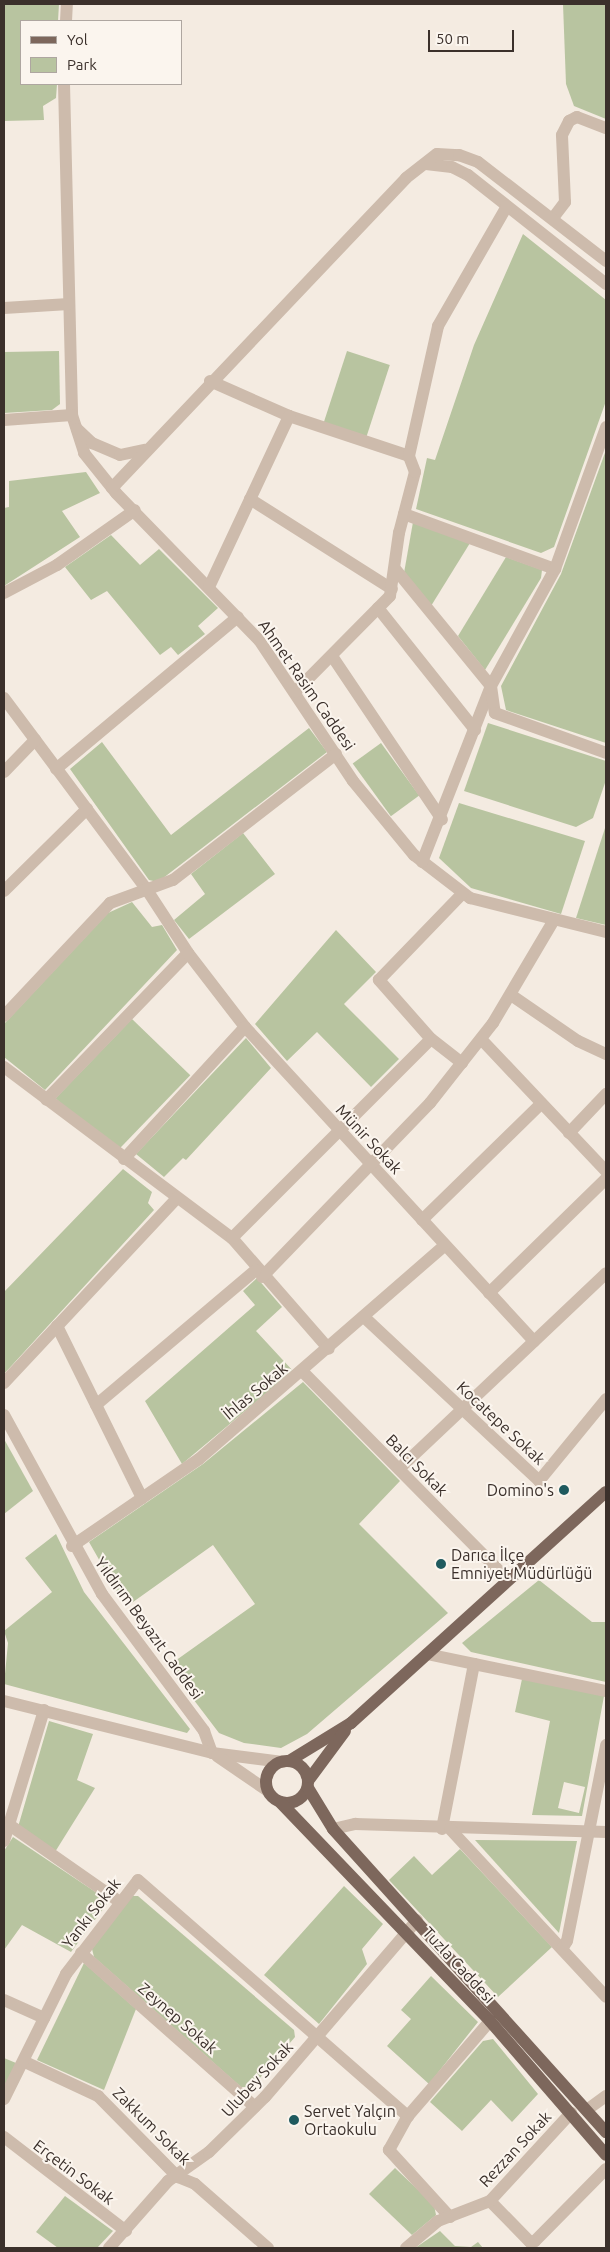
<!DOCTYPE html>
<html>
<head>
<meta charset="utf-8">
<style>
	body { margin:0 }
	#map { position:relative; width:610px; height:2252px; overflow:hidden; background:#f4ebe1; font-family:Ubuntu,sans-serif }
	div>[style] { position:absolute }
	.green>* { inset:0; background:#b8c4a0; transform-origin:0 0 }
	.minor>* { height:12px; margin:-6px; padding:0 6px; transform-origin:6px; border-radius:6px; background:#cdbbac }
	.major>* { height:12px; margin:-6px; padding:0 6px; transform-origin:6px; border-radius:6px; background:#7d675c }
	.major>.ring { margin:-6px; padding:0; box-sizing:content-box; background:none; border:12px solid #7d675c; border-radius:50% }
	.dots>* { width:14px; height:14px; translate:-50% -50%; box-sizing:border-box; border:2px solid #fbf5ee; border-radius:50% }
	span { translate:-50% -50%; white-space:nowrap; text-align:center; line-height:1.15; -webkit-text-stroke:4px #fbf5ee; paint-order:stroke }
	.street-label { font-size:16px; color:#3b302b }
	.poi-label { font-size:16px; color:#3b302b }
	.right { translate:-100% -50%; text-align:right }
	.left { translate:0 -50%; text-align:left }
	.frame { position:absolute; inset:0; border:5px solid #3b302b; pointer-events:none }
	.legend { position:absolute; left:20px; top:20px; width:162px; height:65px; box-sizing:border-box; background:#fbf5ee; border:1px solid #aea6a0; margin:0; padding:6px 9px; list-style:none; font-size:15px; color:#3b302b }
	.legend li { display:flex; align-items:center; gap:10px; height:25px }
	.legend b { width:25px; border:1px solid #aea6a0 }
	.scale { position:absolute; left:428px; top:30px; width:86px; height:22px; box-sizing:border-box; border:2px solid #3b302b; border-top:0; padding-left:6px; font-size:15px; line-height:18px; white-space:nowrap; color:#3b302b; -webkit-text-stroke:4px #fbf5ee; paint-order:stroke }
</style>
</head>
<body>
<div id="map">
	<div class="green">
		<div style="clip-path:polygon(4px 4px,59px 4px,58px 21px,21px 21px,21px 84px,57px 84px,56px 98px,43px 106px,44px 120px,4px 121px)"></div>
		<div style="clip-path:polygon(563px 4px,606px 4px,606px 119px,574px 106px,566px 84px)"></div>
		<div style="clip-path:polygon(523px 234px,606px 300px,606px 401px,554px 547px,541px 553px,416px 509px,427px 458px,435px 460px,474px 345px)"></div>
		<div style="clip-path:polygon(59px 351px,60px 404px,52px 410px,4px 413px,4px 352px)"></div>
		<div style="left:347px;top:351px;width:45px;height:75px;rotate:18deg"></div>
		<div style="clip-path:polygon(606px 450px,606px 743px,506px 710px,501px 686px,561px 574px)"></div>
		<div style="clip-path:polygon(86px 472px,100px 493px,62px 511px,80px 537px,4px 586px,4px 508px,9px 507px,9px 481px)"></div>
		<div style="clip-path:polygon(413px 522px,470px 543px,431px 606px,404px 573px)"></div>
		<div style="clip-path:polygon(111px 535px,140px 565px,159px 549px,218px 608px,198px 626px,205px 634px,178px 655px,171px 647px,160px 655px,107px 591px,91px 600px,65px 567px)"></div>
		<div style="clip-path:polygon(506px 557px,542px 570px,541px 578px,485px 670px,458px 636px)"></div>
		<div style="clip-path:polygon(488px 723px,606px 761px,606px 780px,593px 818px,576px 827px,464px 791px)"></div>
		<div style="clip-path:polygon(309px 728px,327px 752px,158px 882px,149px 880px,70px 769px,102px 742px,171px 835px)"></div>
		<div style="left:381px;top:743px;width:65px;height:35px;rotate:54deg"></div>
		<div style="clip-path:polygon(459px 803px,585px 841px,561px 914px,471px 888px,439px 858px)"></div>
		<div style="clip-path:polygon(606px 825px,606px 925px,576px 918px)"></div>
		<div style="clip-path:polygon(243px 833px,275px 874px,189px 939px,174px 920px,205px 894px,191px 874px)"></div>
		<div style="clip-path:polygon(132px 902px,152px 927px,162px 925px,177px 950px,45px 1090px,4px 1057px,4px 1024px,108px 913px)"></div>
		<div style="clip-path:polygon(336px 930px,376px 972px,344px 1004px,399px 1059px,371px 1087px,317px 1032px,287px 1061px,255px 1024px)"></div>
		<div style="left:132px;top:1019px;width:81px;height:110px;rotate:44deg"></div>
		<div style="clip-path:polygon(246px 1038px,271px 1068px,186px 1160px,183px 1158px,164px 1177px,136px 1154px)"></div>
		<div style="clip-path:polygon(123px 1169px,152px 1192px,148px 1203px,154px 1210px,4px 1374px,4px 1292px)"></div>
		<div style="clip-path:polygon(257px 1278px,282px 1307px,256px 1331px,293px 1371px,182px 1464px,145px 1401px,255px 1305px,243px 1291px)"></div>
		<div style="clip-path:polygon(303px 1382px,400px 1481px,359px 1524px,448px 1613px,307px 1734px,281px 1748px,244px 1743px,219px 1733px,168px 1666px,255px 1604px,213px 1545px,126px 1607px,89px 1542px,203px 1464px)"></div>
		<div style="clip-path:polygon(4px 1439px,33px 1491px,4px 1514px)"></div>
		<div style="clip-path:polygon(56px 1534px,84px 1592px,190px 1729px,187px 1733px,4px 1684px,8px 1643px,4px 1631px,52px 1592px,25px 1558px)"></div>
		<div style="clip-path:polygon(539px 1580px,592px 1622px,606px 1622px,606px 1682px,471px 1652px,462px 1643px)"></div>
		<div style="clip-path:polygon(evenodd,522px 1679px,604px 1696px,582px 1816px,532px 1815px,550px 1721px,515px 1712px,522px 1679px,564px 1782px,585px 1787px,579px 1813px,558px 1808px,564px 1782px)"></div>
		<div style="clip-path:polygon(49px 1721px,93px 1734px,77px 1780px,95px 1788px,55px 1852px,18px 1827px)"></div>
		<div style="clip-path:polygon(13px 1837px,109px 1901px,71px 1952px,22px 1925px,4px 1950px,4px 1851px)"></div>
		<div style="clip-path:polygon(475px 1840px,577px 1841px,559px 1933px)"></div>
		<div style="clip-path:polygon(460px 1849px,552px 1947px,498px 1997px,389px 1880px,414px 1856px,432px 1875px)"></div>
		<div style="clip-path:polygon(344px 1886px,383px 1924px,362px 1949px,367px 1964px,319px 2024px,264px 1975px)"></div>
		<div style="clip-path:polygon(132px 1896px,138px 1896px,294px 2030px,295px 2037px,252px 2087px,241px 2087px,94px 1957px,92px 1949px)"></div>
		<div style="clip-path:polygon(84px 1963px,136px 2009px,104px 2090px,37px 2060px)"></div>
		<div style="clip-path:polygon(431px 1976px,478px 2022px,429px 2084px,387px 2046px,411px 2019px,401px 2010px)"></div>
		<div style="clip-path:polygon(493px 2039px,538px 2094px,512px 2122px,491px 2100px,462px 2131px,430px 2102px,483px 2041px)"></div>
		<div style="clip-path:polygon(4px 2058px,16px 2063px,4px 2087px)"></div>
		<div style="clip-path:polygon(395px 2168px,434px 2205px,436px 2215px,412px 2235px,369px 2194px)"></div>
		<div style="clip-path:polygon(65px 2196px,113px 2231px,97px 2248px,58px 2248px,36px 2232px)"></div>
		<div style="clip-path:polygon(440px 2231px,455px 2246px,471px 2247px,478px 2242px,483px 2248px,415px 2248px)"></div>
	</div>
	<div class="minor">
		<div style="left:66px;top:21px;width:17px;rotate:-87deg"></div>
		<div style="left:64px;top:84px;width:331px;rotate:88.6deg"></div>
		<div style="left:72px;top:415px;width:40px;rotate:72deg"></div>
		<div style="left:84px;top:453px;width:51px;rotate:51.3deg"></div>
		<div style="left:116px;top:493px;width:205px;rotate:45.8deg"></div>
		<div style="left:259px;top:640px;width:169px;rotate:56.3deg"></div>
		<div style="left:353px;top:781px;width:96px;rotate:50.5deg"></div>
		<div style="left:414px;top:855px;width:71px;rotate:37.5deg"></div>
		<div style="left:470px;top:898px;width:140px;rotate:14deg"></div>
		<div style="left:426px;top:164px;width:26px;rotate:7deg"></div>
		<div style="left:452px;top:167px;width:18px;rotate:27deg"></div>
		<div style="left:468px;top:175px;width:176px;rotate:38.3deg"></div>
		<div style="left:553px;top:218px;width:20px;rotate:-53deg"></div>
		<div style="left:565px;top:202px;width:67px;rotate:-92.6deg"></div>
		<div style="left:562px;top:135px;width:16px;rotate:-63deg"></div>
		<div style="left:569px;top:121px;width:9px;rotate:-27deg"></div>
		<div style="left:577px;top:117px;width:31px;rotate:21deg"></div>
		<div style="left:4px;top:308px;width:65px;rotate:-3.5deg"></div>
		<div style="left:210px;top:381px;width:86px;rotate:23.9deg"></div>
		<div style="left:289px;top:416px;width:126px;rotate:18.4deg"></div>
		<div style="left:4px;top:420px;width:68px;rotate:-4.2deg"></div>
		<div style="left:77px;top:429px;width:21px;rotate:43deg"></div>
		<div style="left:92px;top:443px;width:30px;rotate:23deg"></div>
		<div style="left:120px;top:455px;width:25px;rotate:-12deg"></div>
		<div style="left:112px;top:488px;width:427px;rotate:-46.5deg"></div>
		<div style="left:406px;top:178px;width:39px;rotate:-38deg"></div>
		<div style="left:437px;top:154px;width:22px;rotate:3deg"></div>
		<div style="left:459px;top:155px;width:20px;rotate:20deg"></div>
		<div style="left:478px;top:162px;width:162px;rotate:37.7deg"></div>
		<div style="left:250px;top:499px;width:168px;rotate:32.4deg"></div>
		<div style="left:404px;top:514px;width:161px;rotate:20deg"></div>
		<div style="left:555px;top:569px;width:133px;rotate:118.7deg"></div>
		<div style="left:491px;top:686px;width:189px;rotate:111.4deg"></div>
		<div style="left:555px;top:569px;width:151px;rotate:-70.2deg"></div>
		<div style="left:396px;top:570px;width:150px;rotate:50.7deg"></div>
		<div style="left:491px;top:686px;width:27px;rotate:82deg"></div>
		<div style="left:495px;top:713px;width:118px;rotate:19.8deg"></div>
		<div style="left:209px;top:587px;width:189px;rotate:-64.9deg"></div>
		<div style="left:4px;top:593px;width:60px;rotate:-27.8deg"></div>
		<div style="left:57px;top:565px;width:95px;rotate:-35.2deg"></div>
		<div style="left:378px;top:608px;width:156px;rotate:51.5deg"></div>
		<div style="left:332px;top:656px;width:197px;rotate:56.1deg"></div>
		<div style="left:295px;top:692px;width:135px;rotate:-45.3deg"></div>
		<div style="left:390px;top:596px;width:64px;rotate:-81.9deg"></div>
		<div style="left:399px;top:533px;width:63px;rotate:-75.3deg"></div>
		<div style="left:415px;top:472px;width:17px;rotate:-111deg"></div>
		<div style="left:409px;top:456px;width:133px;rotate:-77.4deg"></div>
		<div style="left:438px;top:326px;width:138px;rotate:-60.1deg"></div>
		<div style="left:4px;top:698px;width:239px;rotate:53.3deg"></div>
		<div style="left:147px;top:890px;width:75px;rotate:56.9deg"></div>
		<div style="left:188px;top:953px;width:204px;rotate:134deg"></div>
		<div style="left:56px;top:769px;width:237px;rotate:-39.9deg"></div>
		<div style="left:4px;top:772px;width:45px;rotate:-45.9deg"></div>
		<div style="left:4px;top:891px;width:117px;rotate:-44.7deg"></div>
		<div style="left:188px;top:953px;width:93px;rotate:52.4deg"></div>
		<div style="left:245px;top:1027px;width:427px;rotate:47.4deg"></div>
		<div style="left:511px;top:995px;width:81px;rotate:34.5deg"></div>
		<div style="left:578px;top:1041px;width:31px;rotate:25deg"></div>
		<div style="left:4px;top:1016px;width:155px;rotate:-46.8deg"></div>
		<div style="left:110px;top:903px;width:67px;rotate:-20.1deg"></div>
		<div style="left:173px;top:880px;width:206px;rotate:-37.7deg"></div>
		<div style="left:481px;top:1039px;width:182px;rotate:46.6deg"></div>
		<div style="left:462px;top:1063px;width:39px;rotate:-142deg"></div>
		<div style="left:431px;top:1039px;width:79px;rotate:-131.4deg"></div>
		<div style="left:379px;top:980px;width:120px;rotate:-46deg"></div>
		<div style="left:4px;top:1067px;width:285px;rotate:36.9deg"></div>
		<div style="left:232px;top:1238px;width:147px;rotate:48.9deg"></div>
		<div style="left:569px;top:1133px;width:54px;rotate:-46.5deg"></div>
		<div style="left:124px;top:1159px;width:179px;rotate:-47.5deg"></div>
		<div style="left:422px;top:1220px;width:166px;rotate:-44.3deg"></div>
		<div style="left:232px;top:1238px;width:281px;rotate:-45deg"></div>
		<div style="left:262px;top:1277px;width:242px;rotate:-46deg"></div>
		<div style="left:430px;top:1103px;width:102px;rotate:-51.8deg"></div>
		<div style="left:493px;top:1023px;width:120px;rotate:-59.4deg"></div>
		<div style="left:489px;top:1293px;width:163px;rotate:-44.3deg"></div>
		<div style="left:364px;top:1317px;width:240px;rotate:43.1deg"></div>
		<div style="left:539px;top:1481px;width:106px;rotate:-50.7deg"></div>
		<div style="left:57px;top:1326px;width:192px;rotate:63.7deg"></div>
		<div style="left:303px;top:1372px;width:292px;rotate:45.4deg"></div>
		<div style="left:4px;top:1383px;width:253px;rotate:-46.9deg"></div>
		<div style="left:96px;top:1405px;width:209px;rotate:-40.2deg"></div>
		<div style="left:4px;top:1415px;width:204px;rotate:61.3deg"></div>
		<div style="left:102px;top:1594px;width:171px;rotate:53.3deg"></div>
		<div style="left:204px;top:1731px;width:23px;rotate:70deg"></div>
		<div style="left:399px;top:1469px;width:285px;rotate:-43.4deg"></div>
		<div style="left:72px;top:1546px;width:154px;rotate:-34.4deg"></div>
		<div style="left:199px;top:1459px;width:326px;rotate:-41deg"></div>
		<div style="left:427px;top:1654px;width:48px;rotate:12deg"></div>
		<div style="left:474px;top:1664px;width:168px;rotate:101deg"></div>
		<div style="left:474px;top:1664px;width:135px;rotate:11.6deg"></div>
		<div style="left:4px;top:1701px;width:214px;rotate:14deg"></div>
		<div style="left:212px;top:1753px;width:71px;rotate:7.3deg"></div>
		<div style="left:217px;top:1756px;width:62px;rotate:34.5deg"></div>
		<div style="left:11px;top:1826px;width:133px;rotate:34.9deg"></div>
		<div style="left:333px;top:1829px;width:23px;rotate:-13deg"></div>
		<div style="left:355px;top:1824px;width:251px;rotate:1.8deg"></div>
		<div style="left:450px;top:1829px;width:229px;rotate:47.1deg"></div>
		<div style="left:4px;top:1841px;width:137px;rotate:-73deg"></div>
		<div style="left:562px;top:1949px;width:9px;rotate:-58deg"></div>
		<div style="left:567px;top:1941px;width:200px;rotate:-78.7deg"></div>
		<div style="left:81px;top:1953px;width:232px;rotate:41.5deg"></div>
		<div style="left:4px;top:2000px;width:44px;rotate:24.2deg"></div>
		<div style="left:25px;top:2062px;width:81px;rotate:25deg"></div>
		<div style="left:98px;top:2096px;width:114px;rotate:45.4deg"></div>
		<div style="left:178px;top:2177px;width:18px;rotate:22deg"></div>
		<div style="left:195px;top:2184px;width:97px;rotate:41.2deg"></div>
		<div style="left:4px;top:2099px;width:140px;rotate:-63.6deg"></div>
		<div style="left:66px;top:1974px;width:118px;rotate:-52.5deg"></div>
		<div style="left:138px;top:1880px;width:359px;rotate:41.2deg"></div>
		<div style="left:588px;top:2109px;width:22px;rotate:-36deg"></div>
		<div style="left:4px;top:2137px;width:154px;rotate:37.6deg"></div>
		<div style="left:490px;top:2201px;width:57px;rotate:45.7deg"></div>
		<div style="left:530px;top:2242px;width:5px;rotate:-11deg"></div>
		<div style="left:535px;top:2241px;width:101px;rotate:-45.4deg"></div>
		<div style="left:450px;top:2217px;width:91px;rotate:-132.3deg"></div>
		<div style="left:389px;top:2150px;width:39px;rotate:-61deg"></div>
		<div style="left:408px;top:2116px;width:125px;rotate:-49.2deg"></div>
		<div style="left:109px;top:2248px;width:89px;rotate:-48.6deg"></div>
		<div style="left:168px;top:2181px;width:50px;rotate:-35.3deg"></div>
		<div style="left:209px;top:2152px;width:78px;rotate:-44.5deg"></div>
		<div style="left:265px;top:2097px;width:233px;rotate:-49.3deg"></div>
		<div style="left:406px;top:2248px;width:42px;rotate:-40.2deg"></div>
		<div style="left:438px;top:2221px;width:56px;rotate:-21deg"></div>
		<div style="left:490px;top:2201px;width:120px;rotate:-47.4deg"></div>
	</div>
	<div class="major">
		<div style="left:289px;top:1761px;width:73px;rotate:-31.5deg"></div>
		<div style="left:351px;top:1723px;width:344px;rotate:-42.2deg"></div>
		<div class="ring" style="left:266px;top:1761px;width:30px;height:30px"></div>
		<div style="left:308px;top:1781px;width:62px;rotate:-53.5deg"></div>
		<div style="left:308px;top:1788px;width:48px;rotate:58.6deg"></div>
		<div style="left:333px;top:1829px;width:408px;rotate:48deg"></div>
		<div style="left:281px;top:1803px;width:302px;rotate:46.2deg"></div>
		<div style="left:490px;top:2021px;width:177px;rotate:49.1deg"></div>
	</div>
	<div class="dots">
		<div style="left:564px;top:1490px;background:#1f5a5e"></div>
		<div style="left:441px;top:1564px;background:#1f5a5e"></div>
		<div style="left:294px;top:2120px;background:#1f5a5e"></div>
	</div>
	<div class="street-label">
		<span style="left:307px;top:685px;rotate:55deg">Ahmet Rasim Caddesi</span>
		<span style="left:369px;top:1139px;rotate:47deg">Münir Sokak</span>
		<span style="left:255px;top:1391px;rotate:-40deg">İhlas Sokak</span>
		<span style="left:501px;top:1423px;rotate:43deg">Kocatepe Sokak</span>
		<span style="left:417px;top:1465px;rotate:45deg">Balcı Sokak</span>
		<span style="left:149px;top:1628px;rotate:54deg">Yıldırım Beyazıt Caddesi</span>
		<span style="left:91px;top:1913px;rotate:-52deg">Yankı Sokak</span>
		<span style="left:459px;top:1965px;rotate:47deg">Tuzla Caddesi</span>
		<span style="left:178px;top:2018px;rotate:41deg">Zeynep Sokak</span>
		<span style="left:257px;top:2079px;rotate:-47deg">Ulubey Sokak</span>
		<span style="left:152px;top:2126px;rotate:45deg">Zakkum Sokak</span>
		<span style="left:515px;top:2149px;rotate:-47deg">Rezzan Sokak</span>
		<span style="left:74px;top:2172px;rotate:37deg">Erçetin Sokak</span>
	</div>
	<div class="poi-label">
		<span class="right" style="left:554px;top:1490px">Domino's</span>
		<span class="left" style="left:451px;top:1564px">Darıca İlçe<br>Emniyet Müdürlüğü</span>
		<span class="left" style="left:304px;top:2120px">Servet Yalçın<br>Ortaokulu</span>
	</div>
	<div class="frame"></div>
	<ul class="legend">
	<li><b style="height:6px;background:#7d675c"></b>Yol</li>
	<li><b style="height:14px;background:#b8c4a0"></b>Park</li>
	</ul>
	<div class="scale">50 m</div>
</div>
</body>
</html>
